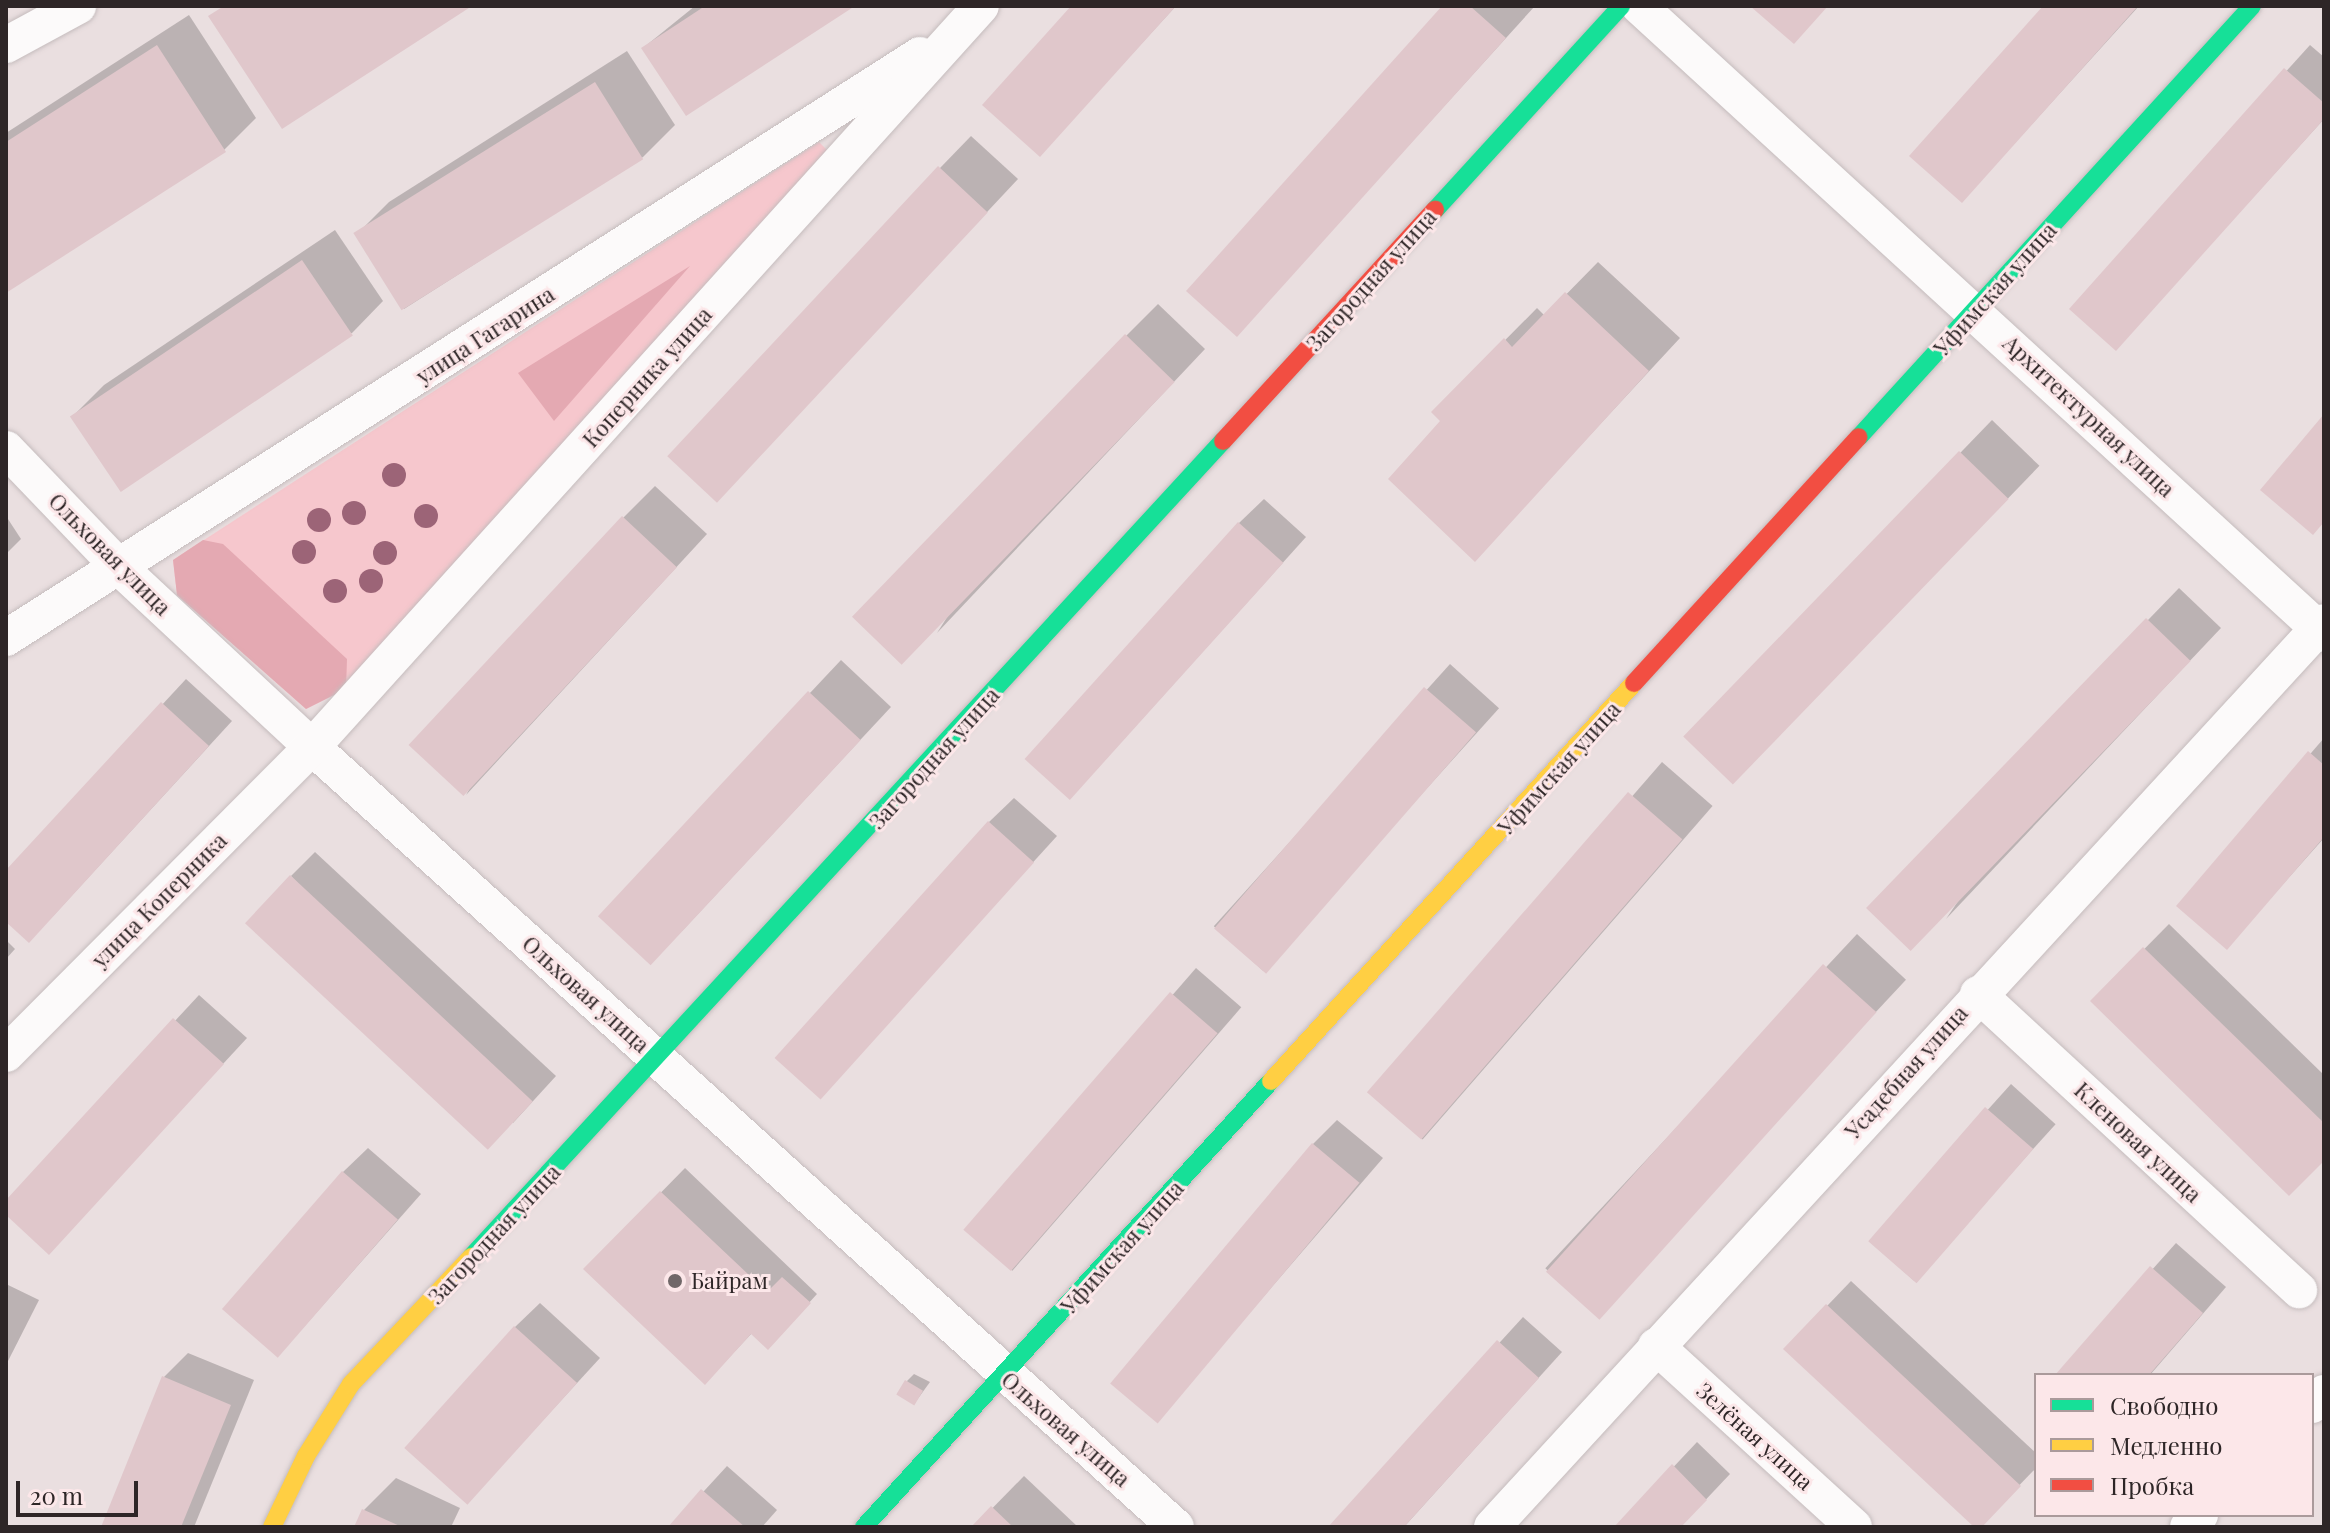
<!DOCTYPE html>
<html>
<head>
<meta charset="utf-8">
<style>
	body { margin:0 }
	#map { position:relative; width:2330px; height:1533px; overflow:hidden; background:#eadfe0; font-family:"Playfair Display",serif }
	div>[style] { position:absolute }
	.green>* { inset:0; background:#f6c7cd }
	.forest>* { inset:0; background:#e4a9b2 }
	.shadow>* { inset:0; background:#0003; transform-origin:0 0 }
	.building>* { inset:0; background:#e0c7cb; transform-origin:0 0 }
	.roads { filter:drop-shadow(0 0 2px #c5bcbd) drop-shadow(0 0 2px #c5bcbd) }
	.street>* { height:36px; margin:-18px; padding:0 18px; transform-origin:18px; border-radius:18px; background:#fcfafa }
	.fast>* { height:18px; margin:-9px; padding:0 9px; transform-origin:9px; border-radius:9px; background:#16e098 }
	.slow>* { height:18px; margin:-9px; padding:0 9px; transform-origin:9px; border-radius:9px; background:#ffcf43 }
	.jam>* { height:18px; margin:-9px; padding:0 9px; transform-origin:9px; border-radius:9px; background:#f24e42 }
	.trees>* { width:24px; height:24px; margin:-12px; border-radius:50%; background:#9c6477 }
	.dots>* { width:22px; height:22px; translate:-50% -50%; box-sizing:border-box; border:4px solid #fce7e9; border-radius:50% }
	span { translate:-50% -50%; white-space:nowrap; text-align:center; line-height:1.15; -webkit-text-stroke:6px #fce7e9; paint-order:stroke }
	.street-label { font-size:22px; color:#2e2627 }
	.poi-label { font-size:22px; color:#2e2627 }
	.left { translate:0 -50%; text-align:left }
	.frame { position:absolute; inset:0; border:8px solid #2e2627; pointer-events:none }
	.legend { position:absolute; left:2034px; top:1373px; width:280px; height:144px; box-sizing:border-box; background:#fce7e9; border:2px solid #aa9a9b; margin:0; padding:10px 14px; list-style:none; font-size:24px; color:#2e2627 }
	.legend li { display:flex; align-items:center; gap:16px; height:40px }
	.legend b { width:40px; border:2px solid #aa9a9b }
	.scale { position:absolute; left:16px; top:1481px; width:122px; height:36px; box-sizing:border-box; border:4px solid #2e2627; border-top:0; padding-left:10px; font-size:24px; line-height:28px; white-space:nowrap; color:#2e2627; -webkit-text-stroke:6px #fce7e9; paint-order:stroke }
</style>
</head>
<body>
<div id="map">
	<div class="green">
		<div style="clip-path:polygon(819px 142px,827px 150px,346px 689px,306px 709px,177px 595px,173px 560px)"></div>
	</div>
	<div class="forest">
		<div style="clip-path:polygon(690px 266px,554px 421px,518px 373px)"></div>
		<div style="clip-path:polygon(203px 540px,223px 544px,347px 659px,346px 689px,306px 709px,177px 595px,173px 560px)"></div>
	</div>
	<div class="shadow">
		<div style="clip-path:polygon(695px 6px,851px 6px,643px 48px)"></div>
		<div style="clip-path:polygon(1074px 6px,1176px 6px,1040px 154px)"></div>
		<div style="clip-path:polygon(1445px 6px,1535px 6px,1237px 334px)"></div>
		<div style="clip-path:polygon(2045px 6px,2139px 6px,1962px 201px)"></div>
		<div style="clip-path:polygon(189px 15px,256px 118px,224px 150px,6px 291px,6px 133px)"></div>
		<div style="clip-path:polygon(2310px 45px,2324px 57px,2324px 119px,2116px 348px,2071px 309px)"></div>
		<div style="clip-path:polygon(627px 51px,675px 125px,643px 157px,404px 309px,357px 234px,389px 202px)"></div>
		<div style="clip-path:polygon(971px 136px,1018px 179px,748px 467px,940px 168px)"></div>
		<div style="clip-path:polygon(335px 230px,383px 301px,352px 333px,72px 417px,104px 385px)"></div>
		<div style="clip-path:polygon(1598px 262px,1680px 338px,1475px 559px,1442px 420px,1434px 412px,1537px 308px,1545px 316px)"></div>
		<div style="clip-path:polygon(1158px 304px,1205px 349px,937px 633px,1126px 336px)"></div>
		<div style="left:1992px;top:420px;width:66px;height:441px;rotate:44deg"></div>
		<div style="clip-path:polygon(655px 486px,707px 534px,466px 795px,623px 518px)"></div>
		<div style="clip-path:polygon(1264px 499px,1306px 537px,1094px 772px,1239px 523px)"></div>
		<div style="clip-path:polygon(6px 516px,21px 539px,6px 554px)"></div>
		<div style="clip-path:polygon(2179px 588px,2221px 628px,1946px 919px,2148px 620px)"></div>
		<div style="clip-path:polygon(841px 660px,891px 707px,682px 931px,600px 916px)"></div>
		<div style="left:1450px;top:664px;width:66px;height:353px;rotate:42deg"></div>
		<div style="clip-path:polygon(186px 679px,232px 721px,53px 916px,6px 920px,6px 873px)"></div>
		<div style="clip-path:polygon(2324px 738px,2324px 838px,2227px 947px,2179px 906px)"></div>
		<div style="left:1662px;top:762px;width:67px;height:442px;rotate:41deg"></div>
		<div style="clip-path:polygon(1014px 798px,1057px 836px,820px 1096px,989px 822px)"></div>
		<div style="clip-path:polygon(315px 852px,556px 1076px,513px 1123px,291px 876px)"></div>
		<div style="clip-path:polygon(2169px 924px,2324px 1075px,2324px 1159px,2093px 1001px)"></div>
		<div style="left:1857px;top:934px;width:67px;height:457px;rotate:43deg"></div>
		<div style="clip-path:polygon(6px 940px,15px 949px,6px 959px)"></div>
		<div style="left:1196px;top:968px;width:60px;height:349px;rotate:41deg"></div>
		<div style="clip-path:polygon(199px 995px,247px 1038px,49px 1252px,6px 1213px,6px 1203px)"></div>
		<div style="left:2011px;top:1084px;width:60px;height:211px;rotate:42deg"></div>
		<div style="clip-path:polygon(1337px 1120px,1383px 1158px,1157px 1420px,1313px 1144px)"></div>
		<div style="clip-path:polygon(368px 1148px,421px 1194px,301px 1330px,343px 1172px)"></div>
		<div style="clip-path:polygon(685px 1168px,817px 1294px,775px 1340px,753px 1332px,705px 1383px,586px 1269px)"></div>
		<div style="clip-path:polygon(2176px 1243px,2226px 1287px,2150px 1375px,2058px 1375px)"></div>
		<div style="clip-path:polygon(1851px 1281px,2036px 1453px,2036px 1468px,1979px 1527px,1827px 1306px)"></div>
		<div style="clip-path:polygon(6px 1284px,39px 1300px,6px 1365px)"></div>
		<div style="clip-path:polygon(540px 1303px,600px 1358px,490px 1478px,515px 1327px)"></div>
		<div style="clip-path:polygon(1523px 1317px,1562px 1352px,1404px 1527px,1331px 1527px)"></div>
		<div style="clip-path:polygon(188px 1353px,254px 1380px,194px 1527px,103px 1527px,164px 1377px)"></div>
		<div style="clip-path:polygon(914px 1374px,930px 1382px,914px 1404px,907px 1381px)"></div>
		<div style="clip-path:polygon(1697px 1442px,1730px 1474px,1680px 1527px,1617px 1527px)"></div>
		<div style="clip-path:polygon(727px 1466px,777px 1510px,762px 1527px,671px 1527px)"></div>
		<div style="clip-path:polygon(1024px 1476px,1078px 1527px,974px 1527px)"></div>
		<div style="clip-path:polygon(396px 1478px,460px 1508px,451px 1527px,356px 1527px,364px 1510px)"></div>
	</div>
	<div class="building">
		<div style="clip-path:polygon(224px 6px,472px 6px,282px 129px,208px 16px)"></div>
		<div style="clip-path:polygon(705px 6px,855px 6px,686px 116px,641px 48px)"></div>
		<div style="clip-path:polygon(1071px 6px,1176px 6px,1040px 157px,982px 105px)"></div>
		<div style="clip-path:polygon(1442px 6px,1470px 6px,1506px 38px,1237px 337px,1186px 291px)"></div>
		<div style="clip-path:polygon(1750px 6px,1828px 6px,1794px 44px)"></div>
		<div style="clip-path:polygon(2043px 6px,2138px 6px,1962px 203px,1909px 156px)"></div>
		<div style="clip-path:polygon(157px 45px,226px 152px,6px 293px,6px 142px)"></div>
		<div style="clip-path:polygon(2284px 68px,2324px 103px,2324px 119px,2116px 351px,2069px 309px)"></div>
		<div style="left:595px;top:82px;width:91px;height:285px;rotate:58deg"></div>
		<div style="left:938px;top:166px;width:68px;height:397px;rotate:43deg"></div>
		<div style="left:302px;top:260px;width:91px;height:280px;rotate:56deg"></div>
		<div style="clip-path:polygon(1565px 292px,1649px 371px,1475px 562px,1388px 479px,1440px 421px,1431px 412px,1504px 338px,1512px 347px)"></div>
		<div style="left:1125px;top:334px;width:69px;height:393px;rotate:44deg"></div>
		<div style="clip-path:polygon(2324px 414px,2324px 522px,2313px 535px,2260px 490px)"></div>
		<div style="left:1959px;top:451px;width:69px;height:397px;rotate:44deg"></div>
		<div style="left:622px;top:516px;width:75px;height:313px;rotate:43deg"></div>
		<div style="left:1238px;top:522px;width:61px;height:319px;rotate:42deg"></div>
		<div style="left:2146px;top:618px;width:62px;height:403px;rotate:44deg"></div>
		<div style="left:1424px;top:687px;width:69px;height:320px;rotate:41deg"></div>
		<div style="left:808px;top:691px;width:72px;height:308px;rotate:43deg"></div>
		<div style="clip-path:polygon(161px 702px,209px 746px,29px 943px,6px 922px,6px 870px)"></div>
		<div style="clip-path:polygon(2308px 751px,2324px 765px,2324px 837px,2227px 950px,2176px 906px)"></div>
		<div style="left:1628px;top:792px;width:72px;height:398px;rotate:41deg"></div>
		<div style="left:988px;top:821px;width:62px;height:319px;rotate:42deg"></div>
		<div style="left:290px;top:875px;width:332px;height:66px;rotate:43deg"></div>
		<div style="clip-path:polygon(2143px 947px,2324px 1123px,2324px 1161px,2289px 1196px,2090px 1001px)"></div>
		<div style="left:1823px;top:964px;width:72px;height:414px;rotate:42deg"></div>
		<div style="left:1170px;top:992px;width:63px;height:315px;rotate:41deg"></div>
		<div style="clip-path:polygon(173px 1018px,224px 1064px,49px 1255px,6px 1215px,6px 1200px)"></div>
		<div style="left:1985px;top:1107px;width:64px;height:178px;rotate:41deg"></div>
		<div style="left:1312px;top:1143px;width:62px;height:314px;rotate:40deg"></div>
		<div style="left:342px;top:1171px;width:74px;height:183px;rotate:41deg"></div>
		<div style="clip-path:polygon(660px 1191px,767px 1292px,782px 1277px,811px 1303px,768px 1350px,751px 1334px,705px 1385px,583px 1269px)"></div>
		<div style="clip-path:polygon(2150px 1266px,2203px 1313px,2149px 1375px,2055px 1375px)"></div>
		<div style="clip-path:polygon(1826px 1304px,2021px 1486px,1982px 1527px,1974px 1527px,1783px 1349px)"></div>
		<div style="left:514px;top:1326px;width:85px;height:164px;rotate:42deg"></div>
		<div style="clip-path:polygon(1497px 1340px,1539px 1378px,1404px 1527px,1328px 1527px)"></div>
		<div style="clip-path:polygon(162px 1376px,231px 1405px,181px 1527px,101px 1527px)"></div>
		<div style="left:905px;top:1380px;width:21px;height:17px;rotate:31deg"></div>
		<div style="clip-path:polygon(1672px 1464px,1707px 1500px,1681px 1527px,1614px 1527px)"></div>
		<div style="clip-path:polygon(701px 1489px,745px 1527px,668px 1527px)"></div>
		<div style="clip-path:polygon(991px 1506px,1013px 1527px,971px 1527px)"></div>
		<div style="clip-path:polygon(362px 1509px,402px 1527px,354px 1527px)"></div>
	</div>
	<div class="roads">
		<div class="street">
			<div style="left:1639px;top:6px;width:929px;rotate:42.51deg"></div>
			<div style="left:6px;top:45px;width:82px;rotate:-28.4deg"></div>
			<div style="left:6px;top:449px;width:166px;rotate:46.2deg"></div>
			<div style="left:121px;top:569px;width:261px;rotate:43deg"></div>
			<div style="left:312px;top:747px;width:1164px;rotate:42.08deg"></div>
			<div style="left:6px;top:638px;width:1084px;rotate:-32.53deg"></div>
			<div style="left:1978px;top:994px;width:437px;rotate:42.7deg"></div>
			<div style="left:6px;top:1054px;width:433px;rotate:-45.1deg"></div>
			<div style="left:312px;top:747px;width:998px;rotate:-47.92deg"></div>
			<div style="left:1656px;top:1346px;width:268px;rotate:42.4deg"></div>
			<div style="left:2312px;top:1405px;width:17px;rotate:-45deg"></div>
			<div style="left:1492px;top:1527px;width:1229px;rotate:-47.41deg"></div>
			<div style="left:2188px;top:1527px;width:17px;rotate:-45deg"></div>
		</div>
		<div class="fast">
			<div style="left:1435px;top:210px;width:276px;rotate:-47.6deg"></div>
			<div style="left:1859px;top:437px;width:583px;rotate:-47.64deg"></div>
			<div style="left:471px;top:1257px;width:1110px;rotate:-47.34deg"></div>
			<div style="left:864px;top:1527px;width:604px;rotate:-47.62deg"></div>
		</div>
		<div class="slow">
			<div style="left:1271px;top:1081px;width:539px;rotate:-47.63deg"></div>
			<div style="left:272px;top:1527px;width:79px;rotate:-64.4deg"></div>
			<div style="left:306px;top:1456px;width:85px;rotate:-58deg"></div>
			<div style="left:351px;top:1384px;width:175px;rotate:-46.6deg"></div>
		</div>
		<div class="jam">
			<div style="left:1223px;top:441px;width:314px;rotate:-47.5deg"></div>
			<div style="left:1634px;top:683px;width:333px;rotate:-47.6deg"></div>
		</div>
	</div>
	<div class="trees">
		<div style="left:394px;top:475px"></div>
		<div style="left:354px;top:513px"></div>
		<div style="left:426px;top:516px"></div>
		<div style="left:319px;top:520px"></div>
		<div style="left:304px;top:552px"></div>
		<div style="left:385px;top:553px"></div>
		<div style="left:371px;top:581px"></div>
		<div style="left:335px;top:591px"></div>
	</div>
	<div class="dots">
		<div style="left:675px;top:1281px;background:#706768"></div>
	</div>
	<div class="street-label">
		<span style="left:1371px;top:280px;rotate:-48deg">Загородная улица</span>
		<span style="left:1995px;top:289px;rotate:-48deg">Уфимская улица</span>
		<span style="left:485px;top:335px;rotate:-33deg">улица Гагарина</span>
		<span style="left:647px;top:377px;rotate:-48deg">Коперника улица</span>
		<span style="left:2089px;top:416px;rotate:43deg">Архитектурная улица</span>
		<span style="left:110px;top:554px;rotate:45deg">Ольховая улица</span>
		<span style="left:934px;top:758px;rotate:-48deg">Загородная улица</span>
		<span style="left:1559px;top:768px;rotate:-48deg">Уфимская улица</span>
		<span style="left:159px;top:900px;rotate:-45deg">улица Коперника</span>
		<span style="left:586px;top:994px;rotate:42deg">Ольховая улица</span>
		<span style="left:1906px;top:1072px;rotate:-48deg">Усадебная улица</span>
		<span style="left:2138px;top:1142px;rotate:43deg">Кленовая улица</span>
		<span style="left:494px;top:1234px;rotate:-47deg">Загородная улица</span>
		<span style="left:1122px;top:1247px;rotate:-48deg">Уфимская улица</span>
		<span style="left:1066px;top:1429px;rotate:41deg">Ольховая улица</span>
		<span style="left:1755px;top:1436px;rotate:42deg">Зелёная улица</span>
	</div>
	<div class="poi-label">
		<span class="left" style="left:691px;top:1281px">Байрам</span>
	</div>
	<div class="frame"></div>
	<ul class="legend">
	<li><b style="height:10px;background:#16e098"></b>Свободно</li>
	<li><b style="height:10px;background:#ffcf43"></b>Медленно</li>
	<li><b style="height:10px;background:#f24e42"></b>Пробка</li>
	</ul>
	<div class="scale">20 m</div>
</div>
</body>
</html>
